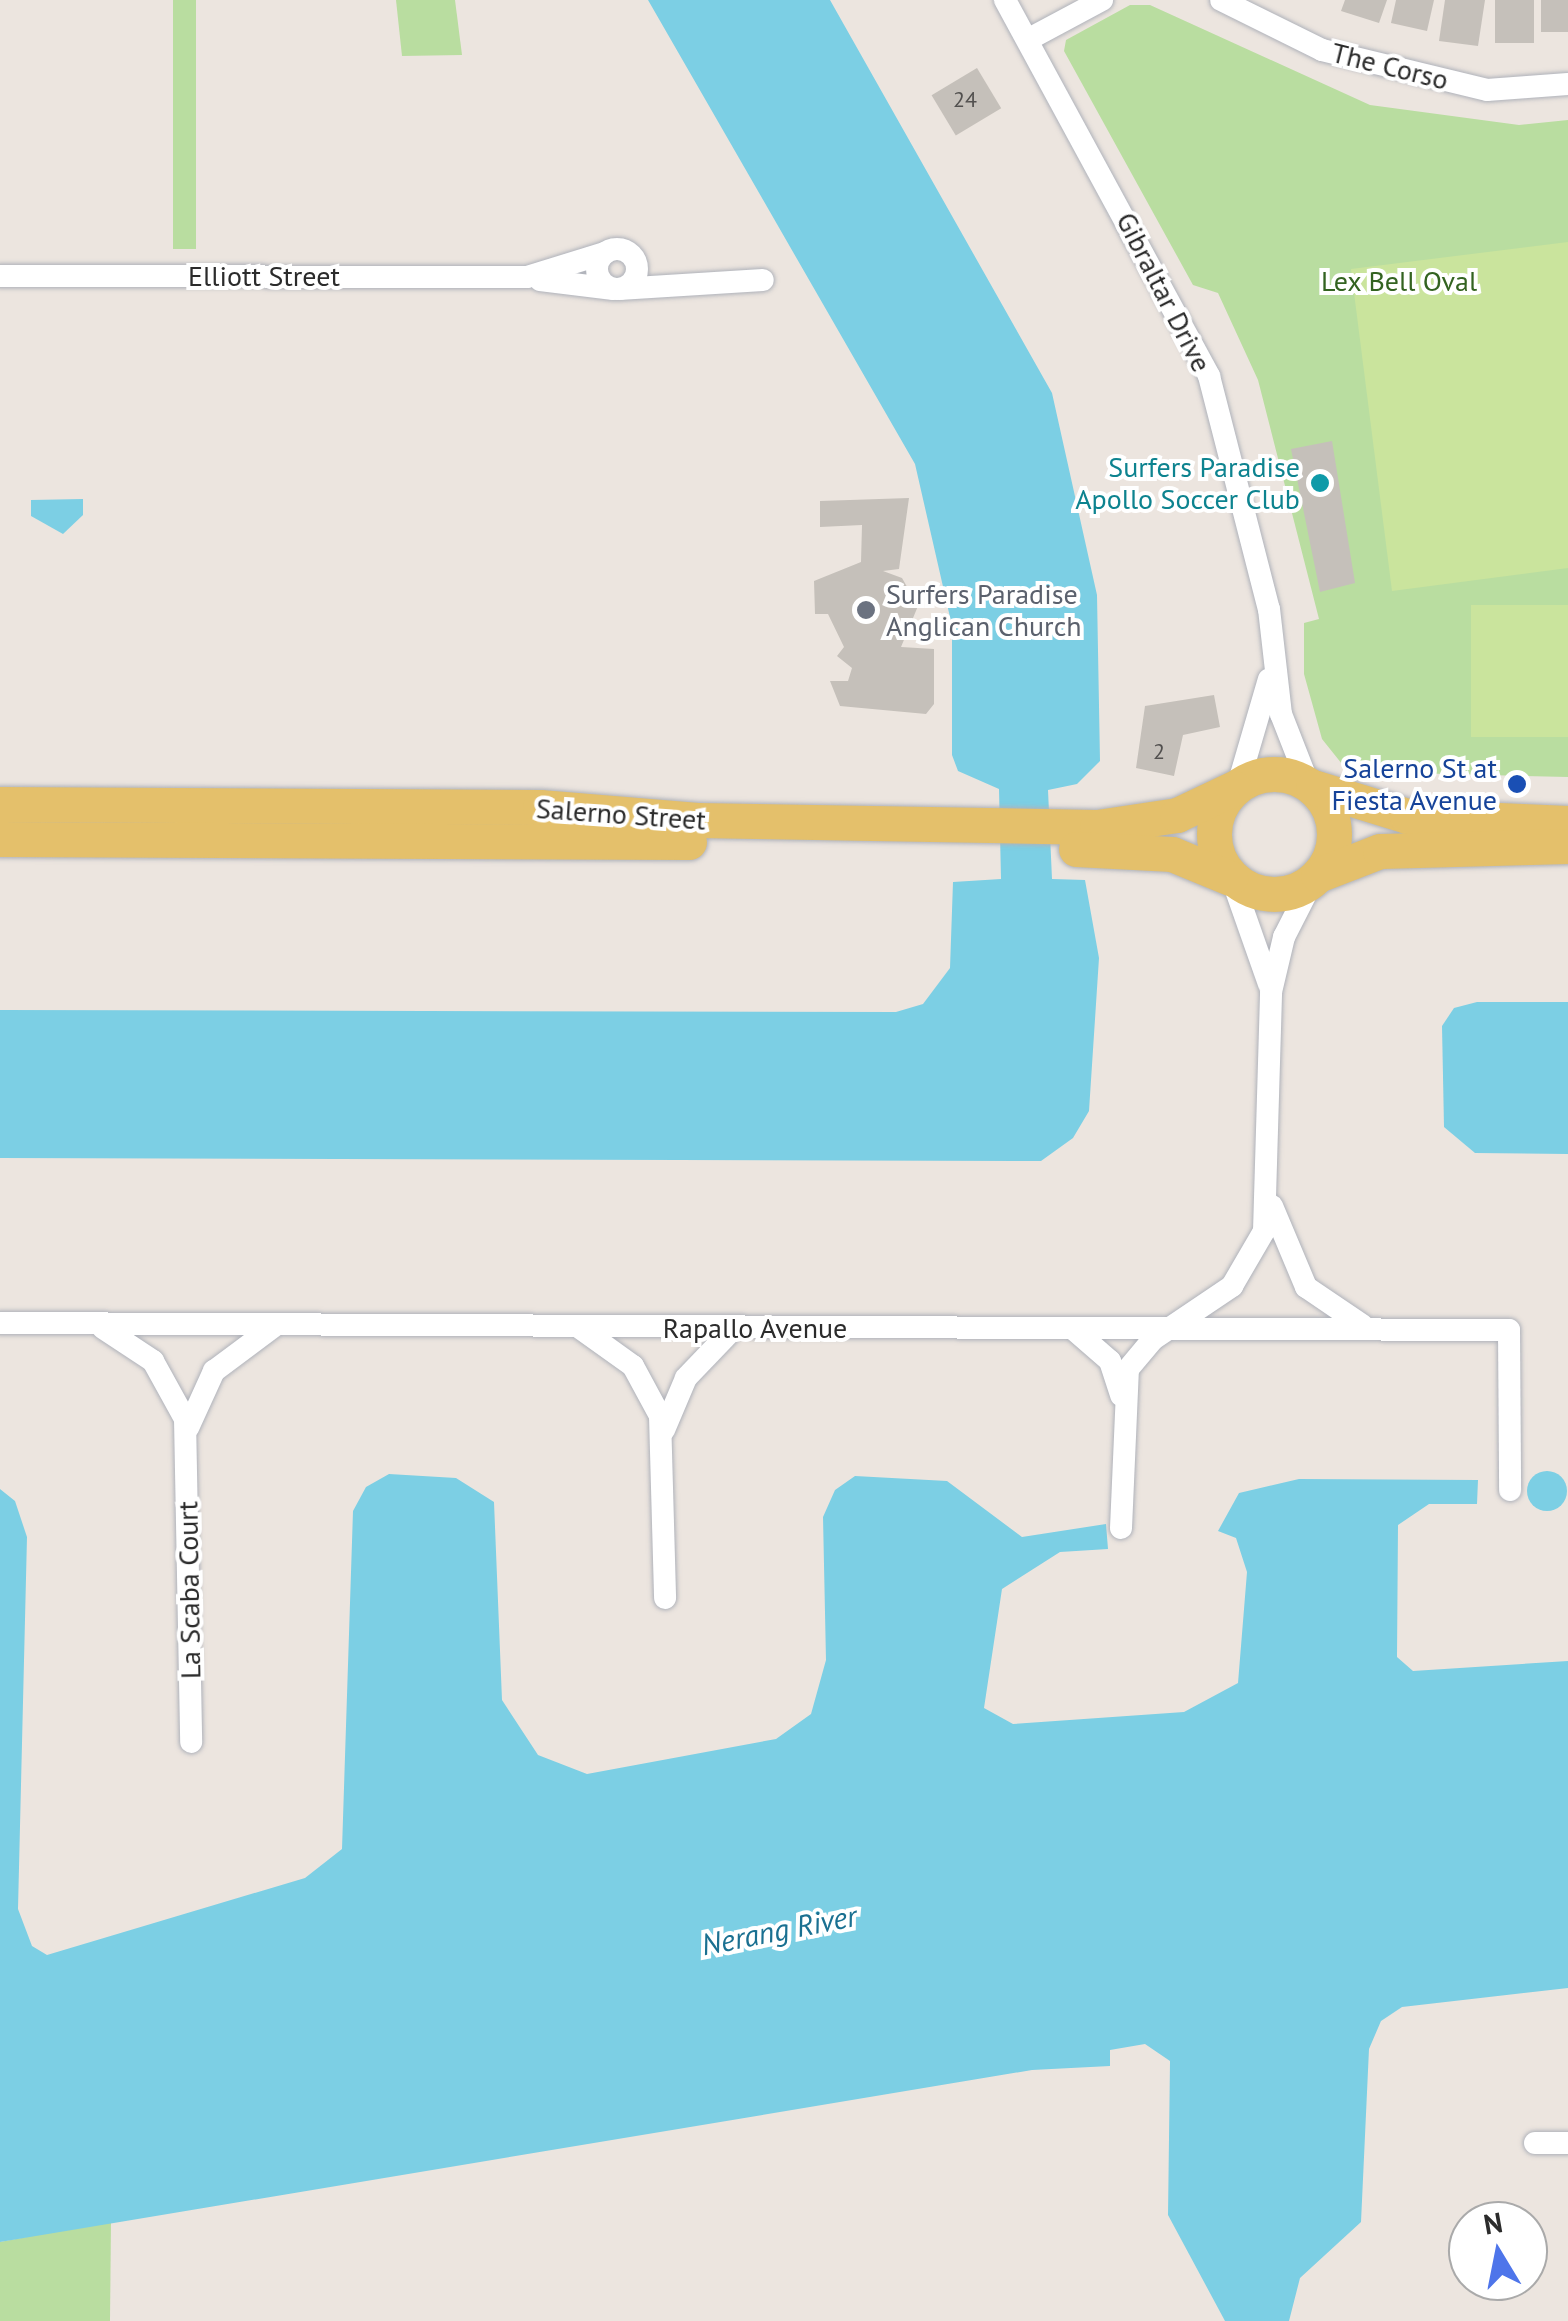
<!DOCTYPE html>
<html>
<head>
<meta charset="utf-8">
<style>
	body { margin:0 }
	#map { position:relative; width:1568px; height:2321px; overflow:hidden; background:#ece5df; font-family:"PT Sans",sans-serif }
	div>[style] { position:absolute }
	.green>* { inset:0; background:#b9dda0; transform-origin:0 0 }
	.pitch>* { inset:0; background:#cae49d; transform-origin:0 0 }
	.water>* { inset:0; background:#7ccfe4 }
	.round { border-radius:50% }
	.building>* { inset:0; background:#c5c0ba; transform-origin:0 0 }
	.roads { filter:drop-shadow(0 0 2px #afb2ba) drop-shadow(0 0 2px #afb2ba) }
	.minor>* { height:22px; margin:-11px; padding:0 11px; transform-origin:11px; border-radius:11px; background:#fff }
	.minor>.ring { margin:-11px; padding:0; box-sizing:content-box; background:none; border:22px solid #fff; border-radius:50% }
	.primary>* { height:35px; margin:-17.5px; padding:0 17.5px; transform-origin:17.5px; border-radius:17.5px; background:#e4c06b }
	.primary>.ring { margin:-17.5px; padding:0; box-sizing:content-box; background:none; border:35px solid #e4c06b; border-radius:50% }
	.dots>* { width:28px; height:28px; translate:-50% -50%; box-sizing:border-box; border:5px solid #fff; border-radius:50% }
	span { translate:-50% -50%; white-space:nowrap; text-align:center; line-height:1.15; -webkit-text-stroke:8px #fff; paint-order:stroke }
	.number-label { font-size:22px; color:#52504f }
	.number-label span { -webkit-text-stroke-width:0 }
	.street-label { font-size:28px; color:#2b2b2b }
	.park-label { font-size:28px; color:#336321 }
	.culture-label { font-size:28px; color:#0d838f }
	.right { translate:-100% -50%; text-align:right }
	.worship-label { font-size:28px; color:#5b616d }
	.left { translate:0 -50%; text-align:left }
	.transit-label { font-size:28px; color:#164399 }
	.water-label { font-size:30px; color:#1a7091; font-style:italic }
	.north { position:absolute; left:1448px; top:2201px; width:100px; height:100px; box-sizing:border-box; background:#fff; border:2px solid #aaa; border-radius:50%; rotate:350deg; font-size:28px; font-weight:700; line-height:40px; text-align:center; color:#2b2b2b }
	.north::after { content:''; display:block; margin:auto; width:35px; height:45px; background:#4e75ea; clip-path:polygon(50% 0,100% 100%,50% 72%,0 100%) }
</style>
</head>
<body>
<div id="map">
	<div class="green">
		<div style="left:173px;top:0;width:23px;height:249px"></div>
		<div style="clip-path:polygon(396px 0,455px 0,462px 55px,402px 56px)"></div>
		<div style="clip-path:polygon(1130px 5px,1150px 5px,1370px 105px,1519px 125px,1568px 120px,1568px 777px,1369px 772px,1342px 764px,1322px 739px,1304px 674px,1304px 623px,1319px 619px,1258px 380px,1218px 293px,1193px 285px,1064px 51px,1066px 40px)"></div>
		<div style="clip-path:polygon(111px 2221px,110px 2321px,0 2321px,0 2242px)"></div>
	</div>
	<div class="pitch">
		<div style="clip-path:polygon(1568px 242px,1568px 568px,1392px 591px,1351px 269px)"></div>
		<div style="left:1568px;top:605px;width:132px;height:97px;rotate:90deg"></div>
	</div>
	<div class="water">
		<div style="clip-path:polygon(648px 0,830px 0,1052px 393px,1097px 595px,1100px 761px,1077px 784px,1048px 790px,1052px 879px,1085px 880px,1099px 958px,1089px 1111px,1073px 1138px,1041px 1161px,0 1158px,0 1010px,896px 1012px,923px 1004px,950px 968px,953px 882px,1001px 879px,999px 789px,958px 771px,952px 755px,952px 626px,915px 464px)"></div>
		<div style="clip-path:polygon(83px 499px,83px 515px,63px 534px,31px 516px,31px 500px)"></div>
		<div style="clip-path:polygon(1477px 1002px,1568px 1002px,1568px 1154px,1475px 1153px,1444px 1127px,1442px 1026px,1454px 1008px)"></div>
		<div class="round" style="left:1527px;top:1471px;width:40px;height:40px"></div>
		<div style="clip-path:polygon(389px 1474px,456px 1478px,494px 1502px,502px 1700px,538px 1755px,587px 1774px,776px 1739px,811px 1714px,826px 1660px,823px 1517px,835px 1490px,855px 1476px,947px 1481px,1022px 1537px,1106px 1524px,1108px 1549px,1060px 1552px,1002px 1589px,984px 1708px,1013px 1724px,1184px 1712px,1238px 1683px,1247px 1572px,1236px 1538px,1218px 1531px,1239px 1493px,1299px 1479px,1478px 1480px,1477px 1504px,1429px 1504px,1398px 1525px,1397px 1657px,1413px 1671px,1568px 1661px,1568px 1988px,1402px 2007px,1381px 2021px,1369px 2049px,1361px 2222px,1300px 2278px,1289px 2321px,1225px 2321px,1168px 2215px,1170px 2061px,1145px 2044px,1110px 2050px,1110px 2066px,1032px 2070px,0 2242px,0 1489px,15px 1501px,27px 1537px,18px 1909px,32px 1946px,47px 1955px,305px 1878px,342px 1849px,353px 1511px,366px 1487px)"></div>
	</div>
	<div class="building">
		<div style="clip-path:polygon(1345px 0,1387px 0,1379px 23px,1341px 11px)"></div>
		<div style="clip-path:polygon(1396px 0,1434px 0,1427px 31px,1391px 23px)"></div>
		<div style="clip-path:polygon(1445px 0,1485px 0,1478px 46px,1439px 41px)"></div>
		<div style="left:1495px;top:0;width:39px;height:43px"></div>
		<div style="left:1541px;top:0;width:27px;height:32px"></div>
		<div style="left:977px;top:68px;width:47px;height:53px;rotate:59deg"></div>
		<div style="clip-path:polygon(1332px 441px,1355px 583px,1320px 592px,1291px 449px)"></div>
		<div style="clip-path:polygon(909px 498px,899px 569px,883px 571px,902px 578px,918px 606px,901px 647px,934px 649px,934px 704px,926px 714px,840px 706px,830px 681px,848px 681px,852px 668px,837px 656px,844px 647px,828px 614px,815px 614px,814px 581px,861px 562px,862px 525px,820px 527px,820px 501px)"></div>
		<div style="clip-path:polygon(1214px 695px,1220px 727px,1183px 735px,1174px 776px,1136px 768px,1145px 706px)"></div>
	</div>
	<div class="roads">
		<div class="minor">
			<div style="left:1005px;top:0;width:428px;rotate:61.5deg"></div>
			<div style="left:1209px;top:376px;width:241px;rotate:75.6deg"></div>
			<div style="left:1269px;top:609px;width:106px;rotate:83.5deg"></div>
			<div style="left:1281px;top:714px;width:74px;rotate:68.6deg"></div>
			<div style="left:1221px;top:0;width:113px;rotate:26.3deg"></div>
			<div style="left:1322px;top:50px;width:170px;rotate:13.6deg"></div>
			<div style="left:1487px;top:90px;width:81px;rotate:-4.2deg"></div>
			<div style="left:1029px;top:39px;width:83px;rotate:-28.1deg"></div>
			<div class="ring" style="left:597px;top:249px;width:18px;height:18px"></div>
			<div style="left:0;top:276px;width:527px;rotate:0.11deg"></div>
			<div style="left:527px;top:277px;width:82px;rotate:-17.1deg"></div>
			<div style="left:540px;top:280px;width:74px;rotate:7deg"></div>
			<div style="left:619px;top:289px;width:144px;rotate:-3.6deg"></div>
			<div style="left:1238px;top:785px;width:110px;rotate:-73.7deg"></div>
			<div style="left:1232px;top:879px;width:111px;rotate:70.6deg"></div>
			<div style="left:1272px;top:1206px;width:88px;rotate:67.2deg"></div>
			<div style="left:1306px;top:1287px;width:68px;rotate:34.2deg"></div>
			<div style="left:0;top:1323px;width:1509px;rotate:0.27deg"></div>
			<div style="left:1509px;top:1330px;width:160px;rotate:89.6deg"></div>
			<div style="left:103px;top:1328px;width:60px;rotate:33.4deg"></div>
			<div style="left:153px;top:1361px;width:66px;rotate:61.1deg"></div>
			<div style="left:185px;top:1419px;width:323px;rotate:88.9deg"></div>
			<div style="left:580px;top:1328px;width:65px;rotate:35.6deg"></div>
			<div style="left:633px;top:1366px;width:57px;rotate:61.6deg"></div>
			<div style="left:660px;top:1416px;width:182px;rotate:88.4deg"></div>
			<div style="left:1072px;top:1328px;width:50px;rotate:41deg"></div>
			<div style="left:1110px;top:1361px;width:36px;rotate:72deg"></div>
			<div style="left:188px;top:1428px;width:63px;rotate:-65.5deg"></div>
			<div style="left:214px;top:1371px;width:74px;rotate:-36.7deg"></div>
			<div style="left:664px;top:1430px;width:56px;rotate:-67.1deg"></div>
			<div style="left:686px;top:1378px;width:68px;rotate:-46.2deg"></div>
			<div style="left:1121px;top:1528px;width:159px;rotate:-87.5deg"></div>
			<div style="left:1128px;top:1369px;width:38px;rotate:-50deg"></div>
			<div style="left:1152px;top:1340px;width:97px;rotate:-34deg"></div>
			<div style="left:1232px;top:1286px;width:64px;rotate:-59.8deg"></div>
			<div style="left:1264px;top:1231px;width:239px;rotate:-88.3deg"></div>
			<div style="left:1271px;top:992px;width:57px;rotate:-76.7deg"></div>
			<div style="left:1284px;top:937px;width:64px;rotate:-63deg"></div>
			<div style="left:1535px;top:2143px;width:33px"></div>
		</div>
		<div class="primary">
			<div class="ring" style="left:1214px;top:774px;width:85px;height:85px"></div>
			<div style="left:1313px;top:787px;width:98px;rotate:17.1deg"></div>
			<div style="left:1407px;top:816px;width:161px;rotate:2.5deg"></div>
			<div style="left:0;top:804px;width:540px;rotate:0.32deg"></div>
			<div style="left:540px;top:807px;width:158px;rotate:4.7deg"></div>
			<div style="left:697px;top:820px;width:400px;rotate:1deg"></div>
			<div style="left:1097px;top:827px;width:81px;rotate:-8.5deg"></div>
			<div style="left:1177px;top:815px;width:63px;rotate:-25.3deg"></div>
			<div style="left:0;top:839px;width:689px;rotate:0.25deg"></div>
			<div style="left:1076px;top:849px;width:96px;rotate:3deg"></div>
			<div style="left:1172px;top:854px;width:63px;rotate:22.5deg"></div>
			<div style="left:1318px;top:875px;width:66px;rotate:-21.2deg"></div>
			<div style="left:1380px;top:851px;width:188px;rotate:-1.5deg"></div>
		</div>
	</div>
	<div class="dots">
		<div style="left:1320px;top:483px;background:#0f9aa8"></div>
		<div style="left:866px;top:610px;background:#6b7280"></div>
		<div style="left:1517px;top:784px;background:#1a4fb4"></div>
	</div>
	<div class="number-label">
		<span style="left:965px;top:100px">24</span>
		<span style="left:1159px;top:752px">2</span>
	</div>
	<div class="street-label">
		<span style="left:1390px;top:66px;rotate:14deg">The Corso</span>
		<span style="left:264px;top:276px">Elliott Street</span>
		<span style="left:1164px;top:292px;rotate:63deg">Gibraltar Drive</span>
		<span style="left:621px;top:814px;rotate:4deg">Salerno Street</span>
		<span style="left:755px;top:1328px">Rapallo Avenue</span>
		<span style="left:189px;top:1590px;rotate:-91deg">La Scaba Court</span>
	</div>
	<div class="park-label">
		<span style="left:1399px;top:281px">Lex Bell Oval</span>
	</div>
	<div class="culture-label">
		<span class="right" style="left:1300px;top:483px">Surfers Paradise<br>Apollo Soccer Club</span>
	</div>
	<div class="worship-label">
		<span class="left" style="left:886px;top:610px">Surfers Paradise<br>Anglican Church</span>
	</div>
	<div class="transit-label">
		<span class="right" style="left:1497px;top:784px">Salerno St at<br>Fiesta Avenue</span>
	</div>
	<div class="water-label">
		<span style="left:779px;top:1930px;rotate:-11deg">Nerang River</span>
	</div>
	<div class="north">N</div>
</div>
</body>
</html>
